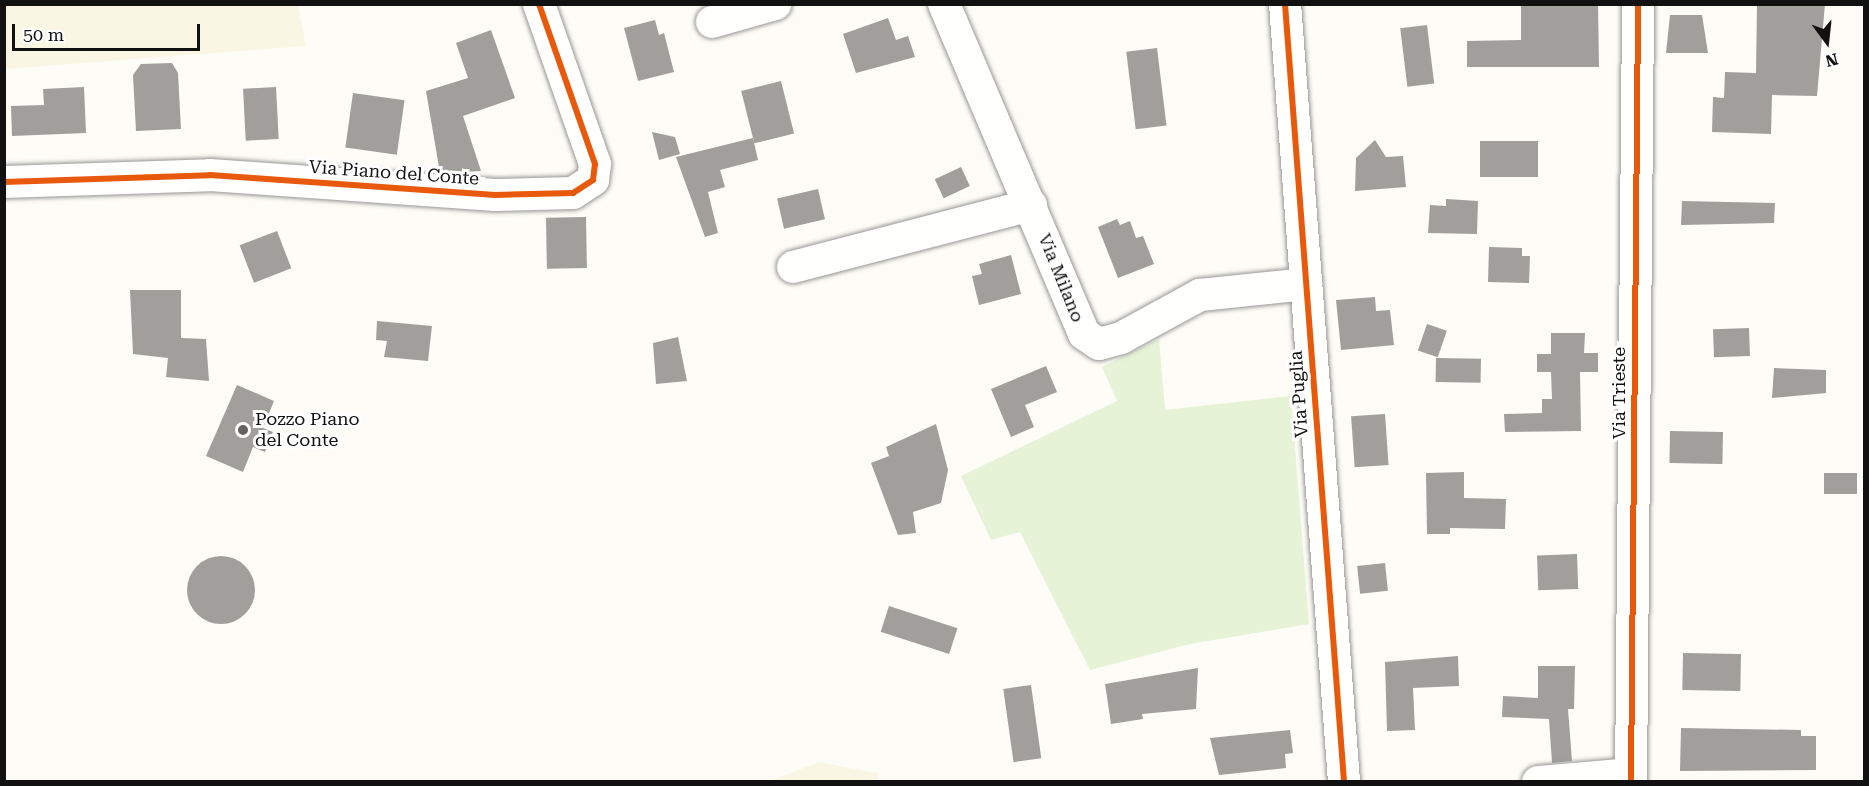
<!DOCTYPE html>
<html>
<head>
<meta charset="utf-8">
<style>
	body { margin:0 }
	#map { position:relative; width:1869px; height:786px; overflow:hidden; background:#fdfcf7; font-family:"Roboto Serif",serif }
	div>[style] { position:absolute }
	.farmland>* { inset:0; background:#f9f7e4 }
	.green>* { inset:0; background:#e7f3d7 }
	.building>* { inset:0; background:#a19f9c; transform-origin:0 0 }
	.round { border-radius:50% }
	.roads { filter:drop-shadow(0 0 2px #979795) drop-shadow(0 0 2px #979795) }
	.minor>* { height:32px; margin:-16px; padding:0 16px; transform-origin:16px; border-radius:16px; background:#fffffe }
	.cycleway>* { height:6px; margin:-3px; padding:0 3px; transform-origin:3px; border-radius:3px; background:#e8590c }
	.dots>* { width:16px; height:16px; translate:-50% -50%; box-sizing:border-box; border:3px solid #fff; border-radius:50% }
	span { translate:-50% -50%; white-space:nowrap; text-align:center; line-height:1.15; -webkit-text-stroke:6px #fff; paint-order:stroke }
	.street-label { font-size:18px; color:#111 }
	.poi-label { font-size:18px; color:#111 }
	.left { translate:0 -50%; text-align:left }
	.frame { position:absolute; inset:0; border:6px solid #111; pointer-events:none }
	.north { position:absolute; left:1797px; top:12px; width:60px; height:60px; -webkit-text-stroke:4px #fff; paint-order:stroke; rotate:165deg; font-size:16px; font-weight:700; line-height:24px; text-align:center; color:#111 }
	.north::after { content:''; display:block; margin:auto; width:21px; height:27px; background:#111; clip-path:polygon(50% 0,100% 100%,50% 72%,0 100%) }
	.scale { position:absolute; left:12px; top:24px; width:188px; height:27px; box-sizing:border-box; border:3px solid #111; border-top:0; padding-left:8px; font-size:18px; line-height:21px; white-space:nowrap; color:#111; -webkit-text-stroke:4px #fff; paint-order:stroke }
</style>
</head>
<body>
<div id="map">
	<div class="farmland">
		<div style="clip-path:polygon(5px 4px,298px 5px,306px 46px,5px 69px)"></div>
		<div style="clip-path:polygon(819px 762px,877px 773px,878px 781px,770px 781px)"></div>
	</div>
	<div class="green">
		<div style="clip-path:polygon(1159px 339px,1165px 410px,1291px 396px,1309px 624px,1190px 644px,1090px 670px,1020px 532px,991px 540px,961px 476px,1117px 401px,1102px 367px)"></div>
	</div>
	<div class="building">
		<div style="clip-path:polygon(1521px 4px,1598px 4px,1599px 67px,1467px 67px,1467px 41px,1521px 40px)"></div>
		<div style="clip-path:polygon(1757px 4px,1825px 4px,1817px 96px,1772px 95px,1771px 134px,1712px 132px,1713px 97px,1724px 98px,1725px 72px,1756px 73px)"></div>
		<div style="clip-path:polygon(1670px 15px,1702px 15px,1708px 53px,1666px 53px)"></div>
		<div style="clip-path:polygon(888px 18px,896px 40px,908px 36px,915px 57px,856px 73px,843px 34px)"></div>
		<div style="clip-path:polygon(655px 20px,659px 35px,664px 33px,674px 72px,638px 81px,624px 28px)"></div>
		<div style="left:1427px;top:25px;width:59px;height:27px;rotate:83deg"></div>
		<div style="clip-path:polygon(491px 30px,515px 98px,463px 116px,481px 171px,440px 173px,426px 91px,468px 78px,456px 43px)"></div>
		<div style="left:1157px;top:48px;width:78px;height:31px;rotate:83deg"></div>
		<div style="clip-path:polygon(172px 63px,178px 73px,181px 129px,136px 131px,133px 75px,141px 64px)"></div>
		<div style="left:781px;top:81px;width:54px;height:41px;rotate:76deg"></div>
		<div style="clip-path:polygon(84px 87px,86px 133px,12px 136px,11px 106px,44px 105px,43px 89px)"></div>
		<div style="left:276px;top:87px;width:52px;height:33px;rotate:87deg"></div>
		<div style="left:353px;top:93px;width:52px;height:55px;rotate:8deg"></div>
		<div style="clip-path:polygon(652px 132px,675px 137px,680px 154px,659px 160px)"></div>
		<div style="clip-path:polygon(753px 138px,758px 160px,720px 170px,725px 187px,708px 192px,718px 233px,705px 237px,676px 157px)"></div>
		<div style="clip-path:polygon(1375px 140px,1386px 157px,1403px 156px,1406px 187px,1355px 191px,1356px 158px)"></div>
		<div style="left:1538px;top:141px;width:36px;height:58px;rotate:90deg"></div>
		<div style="left:961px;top:167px;width:21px;height:29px;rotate:65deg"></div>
		<div style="left:818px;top:189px;width:31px;height:42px;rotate:77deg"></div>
		<div style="clip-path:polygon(1446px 199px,1478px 201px,1477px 234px,1428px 233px,1430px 205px,1446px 206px)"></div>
		<div style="clip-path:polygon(1682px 201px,1775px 203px,1774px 223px,1681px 225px)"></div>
		<div style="left:586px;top:217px;width:51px;height:40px;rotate:89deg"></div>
		<div style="clip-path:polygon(1117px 219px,1120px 225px,1130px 221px,1136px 238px,1143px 236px,1154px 264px,1118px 278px,1098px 227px)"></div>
		<div style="left:277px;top:231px;width:40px;height:40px;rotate:69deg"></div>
		<div style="clip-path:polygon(1489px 247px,1522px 248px,1522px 256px,1530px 256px,1529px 283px,1488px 282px)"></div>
		<div style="clip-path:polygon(1011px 255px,1021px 294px,979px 305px,972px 276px,982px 274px,979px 264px)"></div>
		<div style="clip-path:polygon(130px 290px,181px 290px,181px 338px,206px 339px,209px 381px,166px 377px,168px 358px,133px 354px)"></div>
		<div style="clip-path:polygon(1375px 297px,1376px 311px,1390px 310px,1394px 345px,1341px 350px,1336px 300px)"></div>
		<div style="clip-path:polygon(377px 321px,432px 326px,428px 361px,384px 357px,387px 341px,376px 340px)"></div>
		<div style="left:1427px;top:324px;width:21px;height:28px;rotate:19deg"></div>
		<div style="left:1749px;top:328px;width:28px;height:36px;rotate:88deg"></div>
		<div style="clip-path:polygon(1551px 333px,1585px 333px,1584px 353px,1598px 353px,1598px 372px,1580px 372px,1581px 431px,1505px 432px,1504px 414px,1542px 413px,1542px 399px,1552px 399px,1551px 372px,1537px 372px,1537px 354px,1551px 354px)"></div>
		<div style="clip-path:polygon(678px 337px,687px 381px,656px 384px,653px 343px)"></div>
		<div style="left:1436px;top:358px;width:45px;height:24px;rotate:1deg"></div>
		<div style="clip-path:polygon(1046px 366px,1057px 392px,1025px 405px,1034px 427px,1011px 437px,991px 389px)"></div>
		<div style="clip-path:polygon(1774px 368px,1826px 370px,1826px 393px,1772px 398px)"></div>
		<div style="clip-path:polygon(237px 385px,274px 401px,263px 428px,273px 432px,265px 452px,253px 447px,243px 472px,206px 456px)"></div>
		<div style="left:1385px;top:414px;width:51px;height:34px;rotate:86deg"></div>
		<div style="clip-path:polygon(936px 424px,948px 470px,941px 503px,913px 512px,916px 533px,898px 535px,871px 463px,889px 456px,886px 447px)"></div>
		<div style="left:1670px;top:431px;width:53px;height:32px;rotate:1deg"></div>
		<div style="clip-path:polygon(1464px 472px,1464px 498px,1506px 499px,1505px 529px,1450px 528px,1450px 534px,1427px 534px,1426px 473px)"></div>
		<div style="left:1824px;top:473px;width:33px;height:21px"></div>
		<div style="left:1577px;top:554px;width:35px;height:40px;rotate:88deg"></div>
		<div class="round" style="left:187px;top:556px;width:68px;height:68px"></div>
		<div style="left:1385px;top:563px;width:28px;height:28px;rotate:84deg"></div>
		<div style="left:889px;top:606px;width:72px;height:27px;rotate:18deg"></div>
		<div style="left:1683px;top:653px;width:58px;height:37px;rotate:1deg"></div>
		<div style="clip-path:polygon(1458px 656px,1459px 686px,1413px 688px,1415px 730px,1387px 731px,1385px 662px)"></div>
		<div style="clip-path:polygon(1538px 666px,1575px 666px,1574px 709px,1568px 709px,1572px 761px,1552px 763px,1549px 719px,1502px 717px,1503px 696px,1538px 698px)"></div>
		<div style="clip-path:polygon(1198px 668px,1196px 709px,1142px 714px,1143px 719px,1111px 724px,1105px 684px)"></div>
		<div style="left:1031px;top:685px;width:74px;height:28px;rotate:82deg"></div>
		<div style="clip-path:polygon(1681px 728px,1801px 730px,1801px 736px,1816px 736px,1816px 770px,1680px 771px)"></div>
		<div style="clip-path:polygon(1290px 730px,1293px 753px,1285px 754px,1286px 768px,1219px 775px,1210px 738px)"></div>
	</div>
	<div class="roads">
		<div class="minor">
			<div style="left:944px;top:4px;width:358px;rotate:67deg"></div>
			<div style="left:1084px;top:334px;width:18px;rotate:34deg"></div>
			<div style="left:1099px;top:344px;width:23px;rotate:-15deg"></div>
			<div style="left:1121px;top:338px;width:90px;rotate:-28.6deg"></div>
			<div style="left:1200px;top:295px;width:107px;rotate:-5.9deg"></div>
			<div style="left:1285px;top:4px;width:780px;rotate:85.66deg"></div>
			<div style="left:712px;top:22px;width:66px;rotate:-15.9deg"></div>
			<div style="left:4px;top:182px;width:206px;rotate:-1.9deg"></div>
			<div style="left:210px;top:175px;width:286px;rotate:4deg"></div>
			<div style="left:495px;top:195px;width:78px;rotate:-1.5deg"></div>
			<div style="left:573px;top:193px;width:24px;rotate:-33deg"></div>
			<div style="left:593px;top:180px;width:16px;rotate:-83deg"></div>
			<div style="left:595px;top:164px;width:170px;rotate:-109.3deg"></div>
			<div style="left:793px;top:267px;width:246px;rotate:-14.6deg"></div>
			<div style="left:1538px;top:782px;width:93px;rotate:-4.9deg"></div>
			<div style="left:1631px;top:782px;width:778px;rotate:-89.48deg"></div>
		</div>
	</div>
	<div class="cycleway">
		<div style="left:1285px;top:4px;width:780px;rotate:85.66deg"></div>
		<div style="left:4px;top:182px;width:206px;rotate:-1.9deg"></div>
		<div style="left:210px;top:175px;width:286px;rotate:4deg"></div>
		<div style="left:495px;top:195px;width:78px;rotate:-1.5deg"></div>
		<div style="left:573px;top:193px;width:24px;rotate:-33deg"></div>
		<div style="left:593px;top:180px;width:16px;rotate:-83deg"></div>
		<div style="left:595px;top:164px;width:170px;rotate:-109.3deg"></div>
		<div style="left:1631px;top:782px;width:778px;rotate:-89.48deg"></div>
	</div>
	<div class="dots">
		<div style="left:243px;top:430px;background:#646362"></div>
	</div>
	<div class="street-label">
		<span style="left:394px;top:173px;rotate:4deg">Via Piano del Conte</span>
		<span style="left:1061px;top:278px;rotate:68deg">Via Milano</span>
		<span style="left:1619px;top:393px;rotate:-90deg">Via Trieste</span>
		<span style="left:1299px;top:394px;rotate:-94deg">Via Puglia</span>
	</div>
	<div class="poi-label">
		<span class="left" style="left:255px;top:430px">Pozzo Piano<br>del Conte</span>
	</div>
	<div class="frame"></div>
	<div class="north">N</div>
	<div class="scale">50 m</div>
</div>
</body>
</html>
